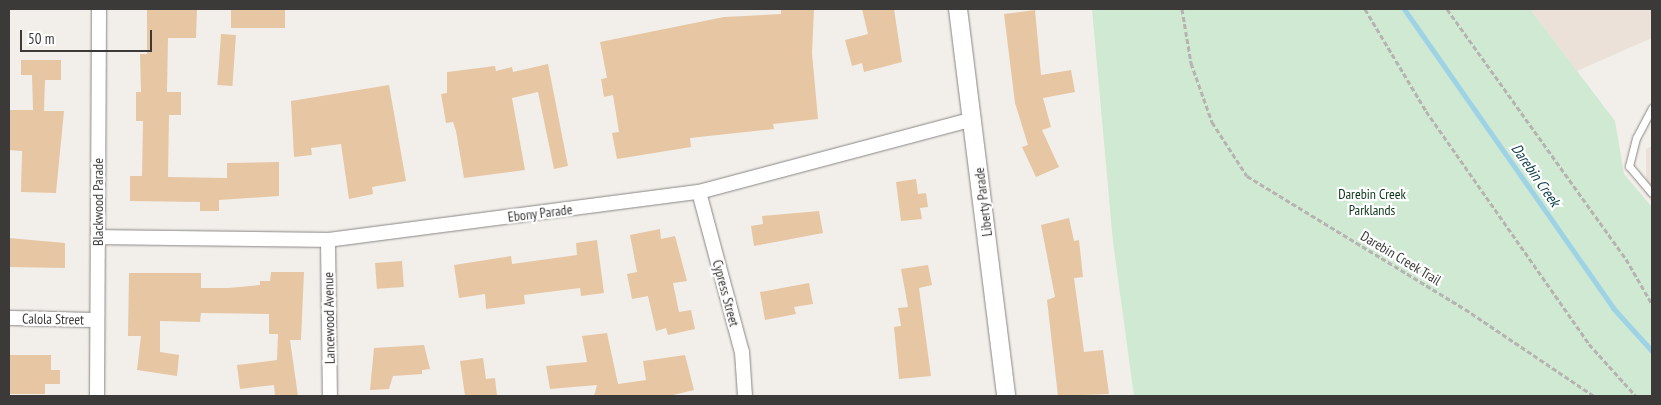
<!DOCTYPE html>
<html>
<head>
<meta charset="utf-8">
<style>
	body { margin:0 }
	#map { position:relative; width:1661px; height:405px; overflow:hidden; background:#f2efeb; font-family:"PT Sans Narrow",sans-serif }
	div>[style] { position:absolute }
	.built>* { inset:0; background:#ebe1d8 }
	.green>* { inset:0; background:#cfe9d3 }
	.stream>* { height:5px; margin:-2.5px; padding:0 2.5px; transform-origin:2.5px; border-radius:2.5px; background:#9ed3e5 }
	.building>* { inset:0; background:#e6c6a3; transform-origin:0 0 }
	.path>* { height:3px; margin-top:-1.5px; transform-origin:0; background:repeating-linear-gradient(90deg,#b6b3b0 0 5px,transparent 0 7.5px) }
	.roads { filter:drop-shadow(0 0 1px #898683) drop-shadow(0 0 1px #898683) }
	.service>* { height:7px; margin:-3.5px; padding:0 3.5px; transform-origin:3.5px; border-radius:3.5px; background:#fff }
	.minor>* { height:14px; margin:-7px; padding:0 7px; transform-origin:7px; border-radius:7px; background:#fff }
	.tertiary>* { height:18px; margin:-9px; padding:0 9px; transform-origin:9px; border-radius:9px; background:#fff }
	span { translate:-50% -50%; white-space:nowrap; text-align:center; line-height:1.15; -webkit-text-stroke:4.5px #fff; paint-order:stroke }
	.park-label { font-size:14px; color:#093517 }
	.street-label { font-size:14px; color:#3b3a39 }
	.water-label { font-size:15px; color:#11404d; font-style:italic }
	.frame { position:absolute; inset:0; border:10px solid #3b3a39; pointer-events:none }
	.scale { position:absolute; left:20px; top:30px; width:132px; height:22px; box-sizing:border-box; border:2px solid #3b3a39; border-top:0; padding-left:6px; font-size:15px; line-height:18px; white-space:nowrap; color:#3b3a39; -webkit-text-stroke:4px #fff; paint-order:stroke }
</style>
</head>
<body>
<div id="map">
	<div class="built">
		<div style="clip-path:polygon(1530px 9px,1652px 9px,1652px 38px,1577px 71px)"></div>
		<div style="clip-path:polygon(1652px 146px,1652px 202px,1646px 194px,1646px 149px)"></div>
	</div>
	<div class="green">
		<div style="clip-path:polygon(1092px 9px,1530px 9px,1615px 121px,1624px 174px,1652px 207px,1652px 396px,1134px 396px,1113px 242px)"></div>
	</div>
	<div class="stream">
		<div style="left:1404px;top:9px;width:365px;rotate:55deg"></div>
		<div style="left:1613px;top:308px;width:58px;rotate:47.8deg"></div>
	</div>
	<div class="building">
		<div style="clip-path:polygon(147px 9px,197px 9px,196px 38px,168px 38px,167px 92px,181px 92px,181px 115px,169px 115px,168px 177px,227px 178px,227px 163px,279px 162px,279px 196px,219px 200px,219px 211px,200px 211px,200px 202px,130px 201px,130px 176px,142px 176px,143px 121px,136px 121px,136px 92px,141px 92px,140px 54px,147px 54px)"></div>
		<div style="left:231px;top:9px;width:54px;height:19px"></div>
		<div style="clip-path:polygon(781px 9px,814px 9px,812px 53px,818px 119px,773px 124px,774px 129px,690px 138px,691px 147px,617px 159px,612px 133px,619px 132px,613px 95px,604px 97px,601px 79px,607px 78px,600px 42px,724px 17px,781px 14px)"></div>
		<div style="clip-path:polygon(862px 9px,894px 9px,902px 62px,864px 72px,862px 63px,852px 66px,845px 40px,868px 34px)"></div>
		<div style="clip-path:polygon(1035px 10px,1041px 75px,1071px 70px,1075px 92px,1043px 98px,1051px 127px,1042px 130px,1059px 167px,1036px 177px,1022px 147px,1028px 145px,1015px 103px,1004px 14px)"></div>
		<div style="left:221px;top:34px;width:15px;height:51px;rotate:4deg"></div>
		<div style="clip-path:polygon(21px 60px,61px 60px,61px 80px,45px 80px,44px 111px,64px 111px,56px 193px,21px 192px,22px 151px,9px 150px,9px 110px,33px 110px,32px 75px,21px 75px)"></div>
		<div style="clip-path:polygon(548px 64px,568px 166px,554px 169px,538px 92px,512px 98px,525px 170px,464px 178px,456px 131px,453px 122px,446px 123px,441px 94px,447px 93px,447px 72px,495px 66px,496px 71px,512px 67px,513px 72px)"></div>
		<div style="clip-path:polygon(389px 85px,406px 181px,372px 187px,373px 194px,349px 199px,341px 144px,311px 148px,312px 155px,294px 157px,291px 101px)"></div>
		<div style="clip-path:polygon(916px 179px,918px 194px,926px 193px,928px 207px,920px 208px,922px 219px,901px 221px,896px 182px)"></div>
		<div style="clip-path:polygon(819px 211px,823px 233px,754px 246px,751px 226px,763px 224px,762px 216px)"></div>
		<div style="clip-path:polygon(1069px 218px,1074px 241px,1079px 240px,1083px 277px,1074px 278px,1084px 352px,1103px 350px,1109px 394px,1058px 396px,1047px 300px,1055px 297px,1041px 225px)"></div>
		<div style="clip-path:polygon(660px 229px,661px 239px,675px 236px,687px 281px,673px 283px,679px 312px,691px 310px,695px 329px,668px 335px,666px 328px,656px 331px,648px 296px,632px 299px,627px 274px,637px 272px,630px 235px)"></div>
		<div style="clip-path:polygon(9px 238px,65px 243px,65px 268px,9px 267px)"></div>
		<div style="clip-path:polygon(597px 240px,604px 293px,581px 296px,580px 288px,524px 295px,525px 304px,486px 309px,485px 294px,459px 298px,454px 265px,511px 256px,512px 264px,577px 255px,576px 243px)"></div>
		<div style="left:402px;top:261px;width:26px;height:27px;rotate:86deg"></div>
		<div style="clip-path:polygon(928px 265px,932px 285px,919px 288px,931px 376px,899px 379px,894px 327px,901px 326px,898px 308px,908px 307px,901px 269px)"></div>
		<div style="clip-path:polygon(271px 272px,304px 272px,301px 340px,290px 340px,298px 396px,275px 396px,274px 385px,240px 389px,237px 365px,277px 360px,278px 334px,269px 334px,269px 314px,201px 313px,200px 322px,160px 321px,160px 352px,179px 355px,177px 376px,137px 370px,141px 336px,128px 336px,129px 273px,201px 273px,201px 288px,228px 288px,260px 285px,260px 281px,270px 281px)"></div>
		<div style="clip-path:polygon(809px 283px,813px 304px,794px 307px,796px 314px,765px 320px,760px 292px)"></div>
		<div style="clip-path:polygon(607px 333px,618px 384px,646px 380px,643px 361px,685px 355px,694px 390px,669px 396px,594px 396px,597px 385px,550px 389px,546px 366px,587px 362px,582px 336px)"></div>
		<div style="clip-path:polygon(424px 345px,430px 369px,422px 370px,422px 374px,393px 376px,389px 389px,370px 390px,374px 348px)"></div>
		<div style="clip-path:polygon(9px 355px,51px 355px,51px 370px,60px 370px,60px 384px,45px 384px,45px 394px,9px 394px)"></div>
		<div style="clip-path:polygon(483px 358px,486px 379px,495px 378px,497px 396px,465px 396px,460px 361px)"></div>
	</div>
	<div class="path">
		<div style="left:1182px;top:9px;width:55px;rotate:80.5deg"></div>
		<div style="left:1191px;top:63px;width:63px;rotate:70.4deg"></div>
		<div style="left:1212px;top:122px;width:64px;rotate:57.1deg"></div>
		<div style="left:1247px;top:176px;width:255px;rotate:31.4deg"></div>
		<div style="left:1465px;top:309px;width:156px;rotate:34deg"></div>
		<div style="left:1365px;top:9px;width:119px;rotate:59.1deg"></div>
		<div style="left:1426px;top:111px;width:284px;rotate:55deg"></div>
		<div style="left:1589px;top:344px;width:70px;rotate:47.9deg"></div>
		<div style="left:1447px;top:9px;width:307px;rotate:54.4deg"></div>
		<div style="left:1626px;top:259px;width:52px;rotate:60deg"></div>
	</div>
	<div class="roads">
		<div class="service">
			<div style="left:1652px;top:108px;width:34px;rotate:118deg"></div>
			<div style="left:1636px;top:138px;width:29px;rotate:104deg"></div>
			<div style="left:1629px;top:166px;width:35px;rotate:50deg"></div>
		</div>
		<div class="minor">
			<div style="left:699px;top:192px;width:166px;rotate:75deg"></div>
			<div style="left:742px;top:352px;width:44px;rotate:86.1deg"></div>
			<div style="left:98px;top:237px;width:230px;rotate:0.7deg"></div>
			<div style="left:328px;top:240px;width:374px;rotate:-7.4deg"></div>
			<div style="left:699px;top:192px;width:284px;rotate:-14.9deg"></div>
			<div style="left:328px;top:240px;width:156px;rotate:89.3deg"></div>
			<div style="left:9px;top:318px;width:88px;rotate:1.3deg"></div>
			<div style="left:97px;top:396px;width:387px;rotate:-89.7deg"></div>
		</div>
		<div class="tertiary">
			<div style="left:958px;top:9px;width:390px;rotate:82.9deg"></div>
		</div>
	</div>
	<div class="park-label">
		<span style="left:1372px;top:202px">Darebin Creek<br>Parklands</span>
	</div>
	<div class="street-label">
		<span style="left:98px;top:202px;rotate:-90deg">Blackwood Parade</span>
		<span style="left:983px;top:202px;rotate:-97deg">Liberty Parade</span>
		<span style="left:540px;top:213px;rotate:-7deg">Ebony Parade</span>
		<span style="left:1401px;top:258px;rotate:31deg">Darebin Creek Trail</span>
		<span style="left:726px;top:293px;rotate:75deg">Cypress Street</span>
		<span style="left:329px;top:318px;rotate:-91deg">Lancewood Avenue</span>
		<span style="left:53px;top:319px;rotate:1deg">Calola Street</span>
	</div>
	<div class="water-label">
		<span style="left:1536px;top:175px;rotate:55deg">Darebin Creek</span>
	</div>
	<div class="frame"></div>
	<div class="scale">50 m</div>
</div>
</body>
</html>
